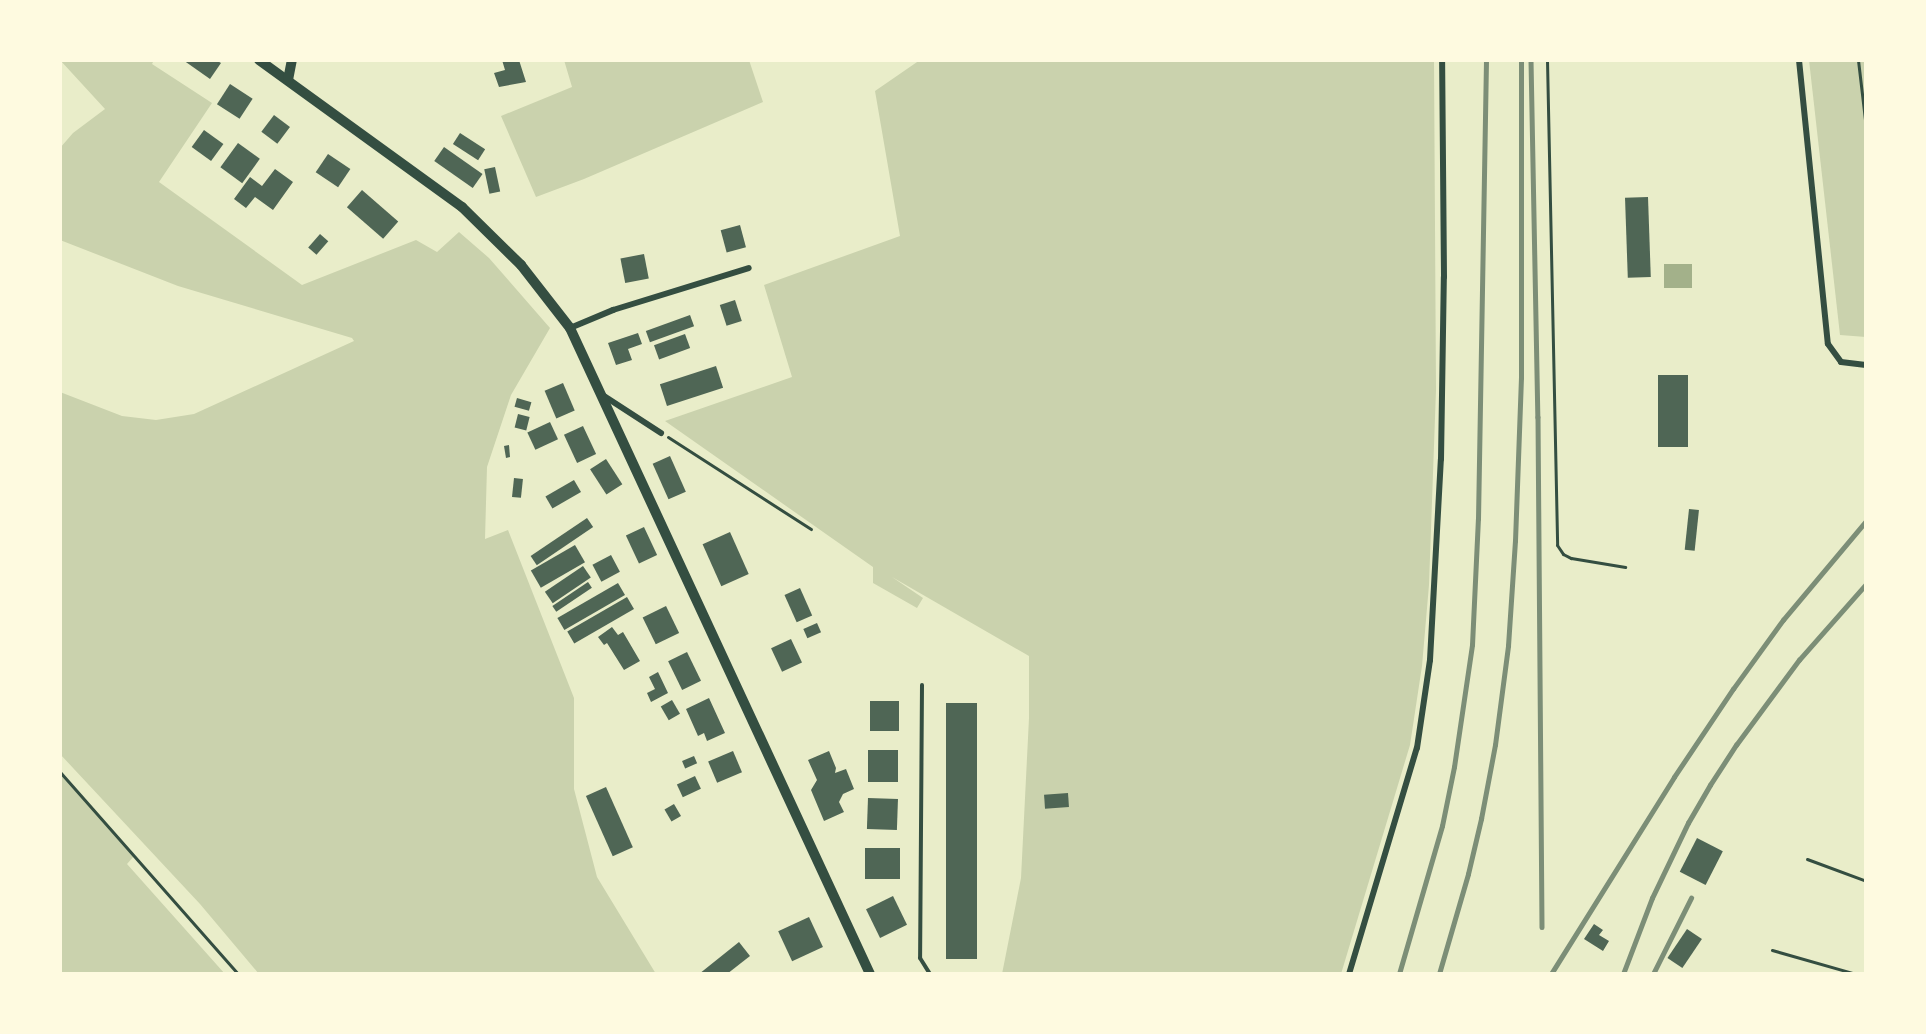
<!DOCTYPE html>
<html>
<head>
<meta charset="utf-8">
<style>
	body { margin:0 }
	#map { position:relative; width:1926px; height:1034px; overflow:hidden; background:#e9edc9; font-family:"PT Sans Narrow",sans-serif }
	div>[style] { position:absolute }
	.green>* { inset:0; background:#cad2ad }
	.water>* { inset:0; background:#a3b18a; transform-origin:0 0 }
	.building>* { inset:0; background:#4f6655; transform-origin:0 0 }
	.path>* { height:3px; margin:-1.5px; padding:0 1.5px; transform-origin:1.5px; border-radius:1.5px; background:#344e41 }
	.service>* { height:4px; margin:-2px; padding:0 2px; transform-origin:2px; border-radius:2px; background:#344e41 }
	.minor>* { height:6px; margin:-3px; padding:0 3px; transform-origin:3px; border-radius:3px; background:#344e41 }
	.tertiary>* { height:10px; margin:-5px; padding:0 5px; transform-origin:5px; border-radius:5px; background:#344e41 }
	.rail>* { height:4.5px; margin:-2.25px; padding:0 2.25px; transform-origin:2.25px; border-radius:2.25px; background:#7c8e77 }
	span { translate:-50% -50%; white-space:nowrap; text-align:center; line-height:1.15; -webkit-text-stroke:4.5px #fefae0; paint-order:stroke }
	.frame { position:absolute; inset:0; border:62px solid #fefae0; pointer-events:none }
</style>
</head>
<body>
<div id="map">
	<div class="green">
		<div style="clip-path:polygon(60px 60px,154px 60px,152px 64px,212px 103px,159px 182px,302px 285px,416px 240px,437px 252px,459px 232px,489px 258px,550px 328px,511px 395px,487px 467px,485px 539px,508px 530px,574px 698px,574px 789px,597px 877px,656px 974px,259px 974px,200px 904px,60px 754px,60px 392px,122px 416px,156px 420px,194px 414px,354px 341px,352px 338px,178px 286px,60px 240px,60px 148px,73px 133px,105px 109px)"></div>
		<div style="clip-path:polygon(564px 60px,749px 60px,763px 102px,584px 179px,536px 197px,501px 116px,572px 87px)"></div>
		<div style="clip-path:polygon(920px 60px,1434px 60px,1436px 390px,1429px 585px,1422px 666px,1410px 745px,1341px 974px,1002px 974px,1021px 878px,1029px 718px,1029px 656px,892px 577px,923px 598px,917px 608px,873px 583px,873px 567px,665px 421px,792px 377px,764px 285px,900px 236px,875px 91px)"></div>
		<div style="clip-path:polygon(1809px 60px,1866px 60px,1866px 337px,1840px 335px)"></div>
		<div style="clip-path:polygon(60px 772px,134px 856px,127px 864px,225px 974px,60px 974px)"></div>
	</div>
	<div class="water">
		<div style="left:1664px;top:264px;width:28px;height:24px"></div>
	</div>
	<div class="building">
		<div style="clip-path:polygon(183px 60px,216px 60px,221px 63px,210px 79px)"></div>
		<div style="clip-path:polygon(502px 60px,519px 60px,526px 82px,499px 87px,494px 73px,505px 70px)"></div>
		<div style="left:230px;top:84px;width:27px;height:24px;rotate:33deg"></div>
		<div style="left:274px;top:115px;width:20px;height:21px;rotate:37deg"></div>
		<div style="left:204px;top:130px;width:24px;height:21px;rotate:36deg"></div>
		<div style="left:460px;top:133px;width:30px;height:13px;rotate:33deg"></div>
		<div style="left:238px;top:143px;width:27px;height:30px;rotate:36deg"></div>
		<div style="left:444px;top:147px;width:47px;height:17px;rotate:35deg"></div>
		<div style="left:328px;top:154px;width:27px;height:22px;rotate:34deg"></div>
		<div style="left:495px;top:167px;width:25px;height:11px;rotate:78deg"></div>
		<div style="clip-path:polygon(275px 169px,293px 182px,273px 210px,255px 197px,246px 208px,234px 199px,250px 177px,262px 186px)"></div>
		<div style="left:362px;top:190px;width:48px;height:23px;rotate:41deg"></div>
		<div style="left:1648px;top:197px;width:80px;height:23px;rotate:88deg"></div>
		<div style="left:740px;top:225px;width:23px;height:20px;rotate:75deg"></div>
		<div style="left:320px;top:234px;width:11px;height:18px;rotate:41deg"></div>
		<div style="left:644px;top:254px;width:25px;height:24px;rotate:79deg"></div>
		<div style="left:735px;top:300px;width:22px;height:16px;rotate:72deg"></div>
		<div style="left:690px;top:315px;width:12px;height:47px;rotate:70deg"></div>
		<div style="clip-path:polygon(638px 333px,642px 344px,628px 349px,632px 360px,616px 365px,608px 343px)"></div>
		<div style="left:685px;top:334px;width:15px;height:33px;rotate:70deg"></div>
		<div style="left:716px;top:366px;width:23px;height:59px;rotate:72deg"></div>
		<div style="left:1658px;top:375px;width:30px;height:72px"></div>
		<div style="left:563px;top:383px;width:30px;height:20px;rotate:67deg"></div>
		<div style="left:517px;top:398px;width:15px;height:9px;rotate:16deg"></div>
		<div style="left:518px;top:414px;width:12px;height:14px;rotate:14deg"></div>
		<div style="left:550px;top:422px;width:19px;height:25px;rotate:65deg"></div>
		<div style="left:583px;top:426px;width:31px;height:21px;rotate:65deg"></div>
		<div style="clip-path:polygon(509px 445px,510px 457px,506px 458px,504px 446px)"></div>
		<div style="left:670px;top:456px;width:39px;height:19px;rotate:66deg"></div>
		<div style="left:606px;top:459px;width:30px;height:19px;rotate:57deg"></div>
		<div style="left:514px;top:478px;width:9px;height:19px;rotate:6deg"></div>
		<div style="left:574px;top:480px;width:14px;height:33px;rotate:60deg"></div>
		<div style="left:1689px;top:509px;width:10px;height:41px;rotate:6deg"></div>
		<div style="left:587px;top:518px;width:11px;height:68px;rotate:56deg"></div>
		<div style="left:644px;top:527px;width:31px;height:20px;rotate:65deg"></div>
		<div style="left:730px;top:532px;width:46px;height:30px;rotate:66deg"></div>
		<div style="left:575px;top:545px;width:20px;height:51px;rotate:60deg"></div>
		<div style="left:611px;top:555px;width:19px;height:21px;rotate:62deg"></div>
		<div style="left:583px;top:566px;width:14px;height:46px;rotate:56deg"></div>
		<div style="left:588px;top:582px;width:7px;height:43px;rotate:56deg"></div>
		<div style="left:618px;top:583px;width:14px;height:70px;rotate:60deg"></div>
		<div style="left:800px;top:588px;width:30px;height:17px;rotate:66deg"></div>
		<div style="left:627px;top:597px;width:14px;height:69px;rotate:60deg"></div>
		<div style="left:666px;top:606px;width:30px;height:26px;rotate:64deg"></div>
		<div style="left:817px;top:623px;width:10px;height:15px;rotate:66deg"></div>
		<div style="clip-path:polygon(612px 627px,618px 635px,623px 632px,640px 661px,624px 670px,607px 643px,604px 645px,598px 637px)"></div>
		<div style="left:791px;top:639px;width:26px;height:22px;rotate:65deg"></div>
		<div style="left:687px;top:652px;width:32px;height:21px;rotate:64deg"></div>
		<div style="clip-path:polygon(658px 672px,668px 693px,651px 702px,647px 693px,655px 689px,649px 677px)"></div>
		<div style="clip-path:polygon(709px 698px,725px 733px,707px 741px,704px 733px,698px 736px,686px 709px)"></div>
		<div style="left:672px;top:700px;width:16px;height:13px;rotate:60deg"></div>
		<div style="left:870px;top:701px;width:29px;height:30px"></div>
		<div style="left:946px;top:703px;width:31px;height:256px"></div>
		<div style="left:868px;top:750px;width:30px;height:32px"></div>
		<div style="left:733px;top:751px;width:23px;height:27px;rotate:67deg"></div>
		<div style="clip-path:polygon(829px 751px,836px 768px,835px 773px,846px 769px,854px 789px,843px 794px,839px 802px,844px 812px,824px 821px,811px 790px,817px 780px,808px 760px)"></div>
		<div style="left:694px;top:756px;width:8px;height:13px;rotate:67deg"></div>
		<div style="left:695px;top:776px;width:14px;height:20px;rotate:65deg"></div>
		<div style="left:606px;top:787px;width:66px;height:22px;rotate:66deg"></div>
		<div style="left:1068px;top:793px;width:14px;height:24px;rotate:86deg"></div>
		<div style="left:868px;top:798px;width:30px;height:31px;rotate:2deg"></div>
		<div style="left:674px;top:804px;width:14px;height:11px;rotate:60deg"></div>
		<div style="left:1697px;top:838px;width:29px;height:38px;rotate:27deg"></div>
		<div style="left:865px;top:848px;width:35px;height:31px"></div>
		<div style="left:893px;top:896px;width:32px;height:30px;rotate:64deg"></div>
		<div style="left:809px;top:917px;width:33px;height:34px;rotate:65deg"></div>
		<div style="clip-path:polygon(1594px 924px,1603px 930px,1599px 935px,1609px 941px,1603px 951px,1584px 939px)"></div>
		<div style="left:1687px;top:929px;width:18px;height:35px;rotate:34deg"></div>
		<div style="clip-path:polygon(739px 942px,750px 956px,727px 974px,699px 974px)"></div>
	</div>
	<div class="path">
		<div style="left:1547px;top:60px;width:485px;rotate:88.8deg"></div>
		<div style="left:1557px;top:545px;width:11px;rotate:56deg"></div>
		<div style="left:1563px;top:554px;width:9px;rotate:27deg"></div>
		<div style="left:1571px;top:558px;width:55px;rotate:9.5deg"></div>
		<div style="left:1858px;top:60px;width:68px;rotate:83.3deg"></div>
		<div style="left:668px;top:437px;width:170px;rotate:32.8deg"></div>
		<div style="left:60px;top:772px;width:269px;rotate:48.6deg"></div>
		<div style="left:1807px;top:859px;width:63px;rotate:20.4deg"></div>
		<div style="left:1772px;top:950px;width:87px;rotate:15.9deg"></div>
	</div>
	<div class="service">
		<div style="left:922px;top:685px;width:273px;rotate:90.4deg"></div>
		<div style="left:920px;top:958px;width:19px;rotate:58deg"></div>
	</div>
	<div class="minor">
		<div style="left:1799px;top:60px;width:285px;rotate:84.2deg"></div>
		<div style="left:1828px;top:344px;width:22px;rotate:54deg"></div>
		<div style="left:1841px;top:362px;width:25px;rotate:7deg"></div>
		<div style="left:570px;top:328px;width:47px;rotate:-22.7deg"></div>
		<div style="left:613px;top:310px;width:142px;rotate:-17.2deg"></div>
		<div style="left:604px;top:396px;width:68px;rotate:33deg"></div>
		<div style="left:1349px;top:974px;width:236px;rotate:-73.3deg"></div>
		<div style="left:1417px;top:748px;width:89px;rotate:-81.6deg"></div>
		<div style="left:1430px;top:660px;width:201px;rotate:-86.9deg"></div>
		<div style="left:1441px;top:459px;width:182px;rotate:-89.1deg"></div>
		<div style="left:1444px;top:277px;width:217px;rotate:-90.5deg"></div>
	</div>
	<div class="tertiary">
		<div style="left:259px;top:60px;width:251px;rotate:35.9deg"></div>
		<div style="left:462px;top:207px;width:83px;rotate:44.5deg"></div>
		<div style="left:521px;top:265px;width:80px;rotate:52.1deg"></div>
		<div style="left:570px;top:328px;width:712px;rotate:65.09deg"></div>
		<div style="left:288px;top:80px;width:20px;rotate:-79deg"></div>
	</div>
	<div class="rail">
		<div style="left:1531px;top:60px;width:357px;rotate:88.9deg"></div>
		<div style="left:1538px;top:417px;width:510px;rotate:89.55deg"></div>
		<div style="left:1399px;top:974px;width:154px;rotate:-73.8deg"></div>
		<div style="left:1442px;top:826px;width:60px;rotate:-78.5deg"></div>
		<div style="left:1454px;top:767px;width:123px;rotate:-81.6deg"></div>
		<div style="left:1472px;top:645px;width:126px;rotate:-87.3deg"></div>
		<div style="left:1478px;top:519px;width:459px;rotate:-89deg"></div>
		<div style="left:1439px;top:974px;width:104px;rotate:-73.8deg"></div>
		<div style="left:1468px;top:874px;width:57px;rotate:-76.7deg"></div>
		<div style="left:1481px;top:819px;width:75px;rotate:-79.3deg"></div>
		<div style="left:1495px;top:745px;width:100px;rotate:-82.5deg"></div>
		<div style="left:1508px;top:646px;width:105px;rotate:-86.2deg"></div>
		<div style="left:1515px;top:541px;width:163px;rotate:-87.9deg"></div>
		<div style="left:1521px;top:378px;width:318px;rotate:-90deg"></div>
		<div style="left:1551px;top:974px;width:232px;rotate:-58deg"></div>
		<div style="left:1674px;top:777px;width:106px;rotate:-56.2deg"></div>
		<div style="left:1733px;top:689px;width:85px;rotate:-54.1deg"></div>
		<div style="left:1783px;top:620px;width:129px;rotate:-50deg"></div>
		<div style="left:1623px;top:974px;width:81px;rotate:-69.1deg"></div>
		<div style="left:1652px;top:898px;width:83px;rotate:-64.4deg"></div>
		<div style="left:1688px;top:823px;width:44px;rotate:-59.9deg"></div>
		<div style="left:1710px;top:785px;width:48px;rotate:-57deg"></div>
		<div style="left:1736px;top:745px;width:106px;rotate:-53.5deg"></div>
		<div style="left:1799px;top:660px;width:101px;rotate:-48.6deg"></div>
		<div style="left:1653px;top:974px;width:85px;rotate:-63.4deg"></div>
	</div>
	<div class="frame"></div>
</div>
</body>
</html>
